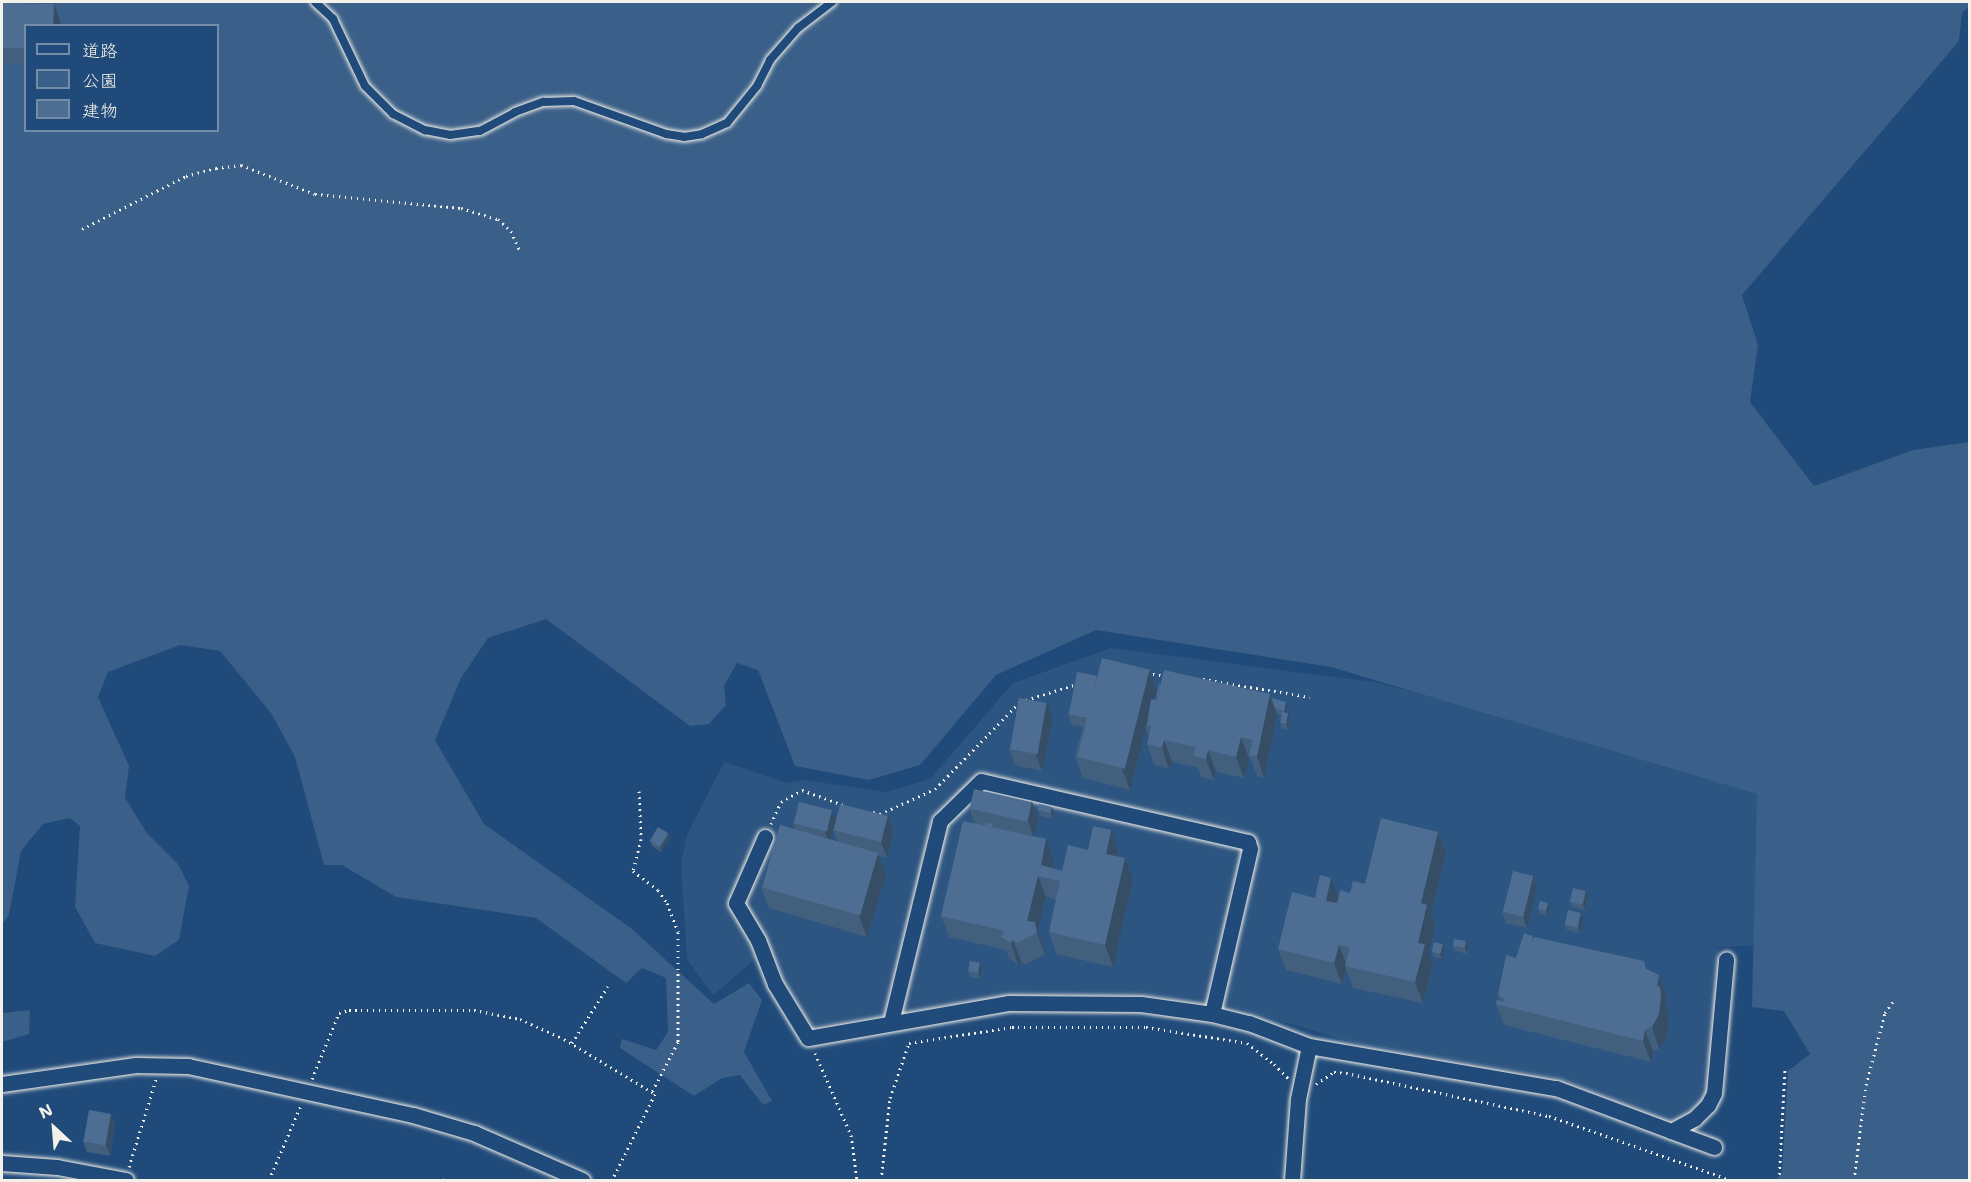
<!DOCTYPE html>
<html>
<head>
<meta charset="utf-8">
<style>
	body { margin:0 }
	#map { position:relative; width:1971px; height:1182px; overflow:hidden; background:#1f4a7a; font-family:"Shantell Sans","Klee One",sans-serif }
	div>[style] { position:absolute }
	.built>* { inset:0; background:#2d5581 }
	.green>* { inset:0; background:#3a5f88 }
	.path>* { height:3px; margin-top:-1.5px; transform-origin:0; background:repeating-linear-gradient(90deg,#f4f1e8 0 1.5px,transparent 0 6px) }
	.roads { filter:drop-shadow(0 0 2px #f4f1e8) drop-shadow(0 0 2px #f4f1e8) }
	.service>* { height:8px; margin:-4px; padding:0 4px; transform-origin:4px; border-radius:4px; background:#1f4a7a }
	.minor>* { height:15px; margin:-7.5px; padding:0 7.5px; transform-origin:7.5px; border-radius:7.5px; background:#1f4a7a }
	.wall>* { inset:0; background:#425f7e }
	.shaded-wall>* { inset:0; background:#364d66 }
	.building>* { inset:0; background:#4d6e92; transform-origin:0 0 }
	span { translate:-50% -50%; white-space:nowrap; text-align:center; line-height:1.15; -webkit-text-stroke:5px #1f4a7a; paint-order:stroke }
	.frame { position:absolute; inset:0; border:3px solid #f4f1e8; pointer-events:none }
	.legend { position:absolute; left:24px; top:24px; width:195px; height:108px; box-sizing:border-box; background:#1f4a7a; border:2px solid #748da6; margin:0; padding:8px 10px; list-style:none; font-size:18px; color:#f4f1e8 }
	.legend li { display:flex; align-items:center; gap:12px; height:30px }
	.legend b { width:30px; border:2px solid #748da6 }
	.north { position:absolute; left:24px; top:1098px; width:60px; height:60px; -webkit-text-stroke:4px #1f4a7a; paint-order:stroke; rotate:334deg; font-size:16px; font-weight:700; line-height:24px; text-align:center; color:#f4f1e8 }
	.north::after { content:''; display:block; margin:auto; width:21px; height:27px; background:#f4f1e8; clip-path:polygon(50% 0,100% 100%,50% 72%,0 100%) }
</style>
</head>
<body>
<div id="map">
	<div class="built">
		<div style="clip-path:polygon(1111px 648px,1373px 682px,1771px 775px,1767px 945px,1719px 947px,1709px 1073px,1706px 1093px,1697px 1105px,1678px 1120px,1663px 1121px,1558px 1078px,1355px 1043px,1234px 1007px,1192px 1003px,1146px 995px,1017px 995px,814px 1026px,809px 1024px,784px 981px,769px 947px,713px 995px,687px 959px,681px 864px,687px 835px,724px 762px,787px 783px,804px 780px,886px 792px,930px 779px,1013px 683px)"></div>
	</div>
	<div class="green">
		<div style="clip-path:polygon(evenodd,2px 2px,1969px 2px,1969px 6px,1962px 13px,1959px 41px,1742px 295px,1758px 345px,1750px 402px,1814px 486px,1913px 450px,1969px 442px,1969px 1180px,1777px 1180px,1782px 1172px,1788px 1071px,1810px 1054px,1784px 1011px,1752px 1007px,1757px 794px,1331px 667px,1096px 630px,996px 675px,920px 765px,869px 780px,795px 766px,758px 670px,737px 663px,724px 686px,726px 705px,709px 724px,690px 726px,546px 619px,488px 638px,461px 678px,435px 740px,484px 824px,632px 929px,714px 1004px,749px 983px,762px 1000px,744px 1052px,772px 1101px,763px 1105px,740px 1075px,722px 1078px,694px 1096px,620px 1048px,622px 1039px,656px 1050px,668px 1032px,666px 978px,642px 968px,626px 983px,536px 918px,396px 897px,342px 865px,324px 865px,295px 757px,271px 713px,220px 651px,180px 645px,108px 672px,98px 697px,129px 766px,125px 798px,147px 833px,178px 864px,189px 886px,179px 940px,155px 956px,95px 943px,75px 907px,80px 826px,70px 818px,43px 824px,21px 851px,9px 915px,2px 924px,2px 2px,26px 26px,218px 26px,218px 130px,26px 130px,26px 26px)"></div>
		<div style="clip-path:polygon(30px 1010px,29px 1034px,2px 1042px,2px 1013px)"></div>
	</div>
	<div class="path">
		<div style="left:82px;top:229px;width:117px;rotate:-27deg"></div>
		<div style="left:186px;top:176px;width:31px;rotate:-15deg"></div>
		<div style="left:216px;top:168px;width:25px;rotate:-7deg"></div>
		<div style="left:241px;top:165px;width:79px;rotate:21.4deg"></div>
		<div style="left:315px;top:194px;width:147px;rotate:5.5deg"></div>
		<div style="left:461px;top:208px;width:39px;rotate:17deg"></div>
		<div style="left:498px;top:219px;width:18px;rotate:43deg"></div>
		<div style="left:511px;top:231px;width:20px;rotate:66deg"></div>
		<div style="left:1147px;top:673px;width:20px;rotate:9deg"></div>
		<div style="left:1203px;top:679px;width:108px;rotate:9.6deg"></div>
		<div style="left:1026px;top:700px;width:53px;rotate:-17.4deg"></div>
		<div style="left:639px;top:791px;width:48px;rotate:87.6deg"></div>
		<div style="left:641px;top:839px;width:33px;rotate:104deg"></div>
		<div style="left:633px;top:871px;width:31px;rotate:37deg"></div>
		<div style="left:658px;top:890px;width:16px;rotate:55deg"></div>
		<div style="left:667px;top:903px;width:31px;rotate:69deg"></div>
		<div style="left:678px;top:932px;width:110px;rotate:90deg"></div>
		<div style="left:678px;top:1042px;width:56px;rotate:117.5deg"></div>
		<div style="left:873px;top:812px;width:7px;rotate:16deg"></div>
		<div style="left:880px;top:814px;width:60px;rotate:-24.4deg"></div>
		<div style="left:935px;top:789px;width:122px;rotate:-45.7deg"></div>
		<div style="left:771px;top:824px;width:24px;rotate:-66deg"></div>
		<div style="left:781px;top:802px;width:24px;rotate:-30deg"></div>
		<div style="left:802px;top:790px;width:44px;rotate:20.1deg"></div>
		<div style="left:572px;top:1043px;width:67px;rotate:-57.7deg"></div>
		<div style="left:815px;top:1053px;width:90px;rotate:66.3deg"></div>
		<div style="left:851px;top:1135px;width:45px;rotate:82.4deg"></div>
		<div style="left:312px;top:1079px;width:71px;rotate:-67.8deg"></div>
		<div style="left:339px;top:1013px;width:10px;rotate:-17deg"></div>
		<div style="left:349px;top:1010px;width:125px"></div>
		<div style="left:474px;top:1010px;width:47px;rotate:11.1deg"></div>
		<div style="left:520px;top:1019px;width:48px;rotate:24.4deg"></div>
		<div style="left:564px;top:1039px;width:106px;rotate:31.1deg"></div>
		<div style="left:655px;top:1094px;width:96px;rotate:116.6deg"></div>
		<div style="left:1316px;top:1084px;width:22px;rotate:-34deg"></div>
		<div style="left:1334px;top:1072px;width:12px;rotate:5deg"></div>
		<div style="left:1346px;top:1073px;width:208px;rotate:12deg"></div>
		<div style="left:1549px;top:1116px;width:193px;rotate:19.4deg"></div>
		<div style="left:129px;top:1167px;width:92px;rotate:-72.9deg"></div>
		<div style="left:269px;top:1180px;width:82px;rotate:-66.9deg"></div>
		<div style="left:444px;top:1180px;width:4px;rotate:-56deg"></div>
		<div style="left:881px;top:1180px;width:82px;rotate:-83.7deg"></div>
		<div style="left:890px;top:1098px;width:58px;rotate:-70.9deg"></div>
		<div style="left:909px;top:1043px;width:104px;rotate:-8.8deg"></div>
		<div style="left:1012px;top:1027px;width:134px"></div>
		<div style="left:1146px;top:1027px;width:102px;rotate:9deg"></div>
		<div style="left:1247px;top:1043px;width:34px;rotate:38deg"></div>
		<div style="left:1274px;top:1064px;width:20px;rotate:45deg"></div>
		<div style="left:1779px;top:1180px;width:111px;rotate:-86.9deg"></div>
		<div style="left:1854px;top:1180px;width:96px;rotate:-82.8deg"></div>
		<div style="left:1866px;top:1085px;width:74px;rotate:-75.2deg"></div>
		<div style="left:1885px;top:1013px;width:16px;rotate:-55deg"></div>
	</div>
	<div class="roads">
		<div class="service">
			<div style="left:315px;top:2px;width:25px;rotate:43deg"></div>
			<div style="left:333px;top:19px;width:74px;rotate:64.5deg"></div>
			<div style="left:365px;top:86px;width:40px;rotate:45deg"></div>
			<div style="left:393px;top:114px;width:36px;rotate:27deg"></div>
			<div style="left:425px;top:130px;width:25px;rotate:11deg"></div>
			<div style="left:450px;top:135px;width:30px;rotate:-8deg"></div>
			<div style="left:480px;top:131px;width:40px;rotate:-28deg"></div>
			<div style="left:515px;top:112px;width:30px;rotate:-20deg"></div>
			<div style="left:543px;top:102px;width:31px;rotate:-2deg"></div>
			<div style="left:574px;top:101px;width:98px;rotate:19.7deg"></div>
			<div style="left:666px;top:134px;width:18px;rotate:9deg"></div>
			<div style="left:684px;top:137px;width:18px;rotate:-9deg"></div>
			<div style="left:702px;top:134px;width:27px;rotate:-24deg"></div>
			<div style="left:727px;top:123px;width:48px;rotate:-51deg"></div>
			<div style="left:757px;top:86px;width:29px;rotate:-63deg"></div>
			<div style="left:770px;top:60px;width:43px;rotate:-48.8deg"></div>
			<div style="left:798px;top:28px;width:43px;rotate:-37.4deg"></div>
		</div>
		<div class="minor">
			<div style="left:765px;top:837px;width:72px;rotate:113.7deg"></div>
			<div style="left:736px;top:903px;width:43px;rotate:59.3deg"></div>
			<div style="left:758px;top:940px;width:47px;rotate:68.9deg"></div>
			<div style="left:775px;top:984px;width:63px;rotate:58.6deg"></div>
			<div style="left:808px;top:1038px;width:204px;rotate:-9.9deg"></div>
			<div style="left:1009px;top:1003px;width:132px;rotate:0.4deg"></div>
			<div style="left:1141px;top:1004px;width:72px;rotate:8deg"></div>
			<div style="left:1212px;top:1014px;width:38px;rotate:14deg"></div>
			<div style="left:1249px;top:1023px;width:64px;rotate:21deg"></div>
			<div style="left:1309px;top:1046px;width:251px;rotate:9.7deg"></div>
			<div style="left:1556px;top:1088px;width:123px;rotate:20.5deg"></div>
			<div style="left:1671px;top:1131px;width:27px;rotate:-28deg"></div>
			<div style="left:1695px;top:1118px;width:18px;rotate:-45deg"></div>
			<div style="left:1708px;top:1105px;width:13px;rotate:-63deg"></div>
			<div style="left:1714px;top:1093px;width:134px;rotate:-84.8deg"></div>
			<div style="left:891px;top:1022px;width:207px;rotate:-76.3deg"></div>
			<div style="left:940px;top:821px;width:57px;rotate:-44.3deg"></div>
			<div style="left:981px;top:781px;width:274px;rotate:12.9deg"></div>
			<div style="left:1248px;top:842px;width:7px;rotate:74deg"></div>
			<div style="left:1250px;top:849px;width:169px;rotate:103deg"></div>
			<div style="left:2px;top:1084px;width:135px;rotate:-8.1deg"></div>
			<div style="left:136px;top:1065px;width:52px;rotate:1.1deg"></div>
			<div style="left:188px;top:1066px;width:230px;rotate:12.3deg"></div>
			<div style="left:413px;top:1115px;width:64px;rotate:16.4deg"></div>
			<div style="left:474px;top:1133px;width:118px;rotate:23.5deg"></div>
			<div style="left:1671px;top:1131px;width:46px;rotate:20.4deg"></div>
			<div style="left:2px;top:1163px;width:55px;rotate:4.2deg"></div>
			<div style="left:57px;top:1167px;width:70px;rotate:10.7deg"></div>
			<div style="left:1292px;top:1180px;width:81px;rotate:-85.8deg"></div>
			<div style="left:1298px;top:1099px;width:54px;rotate:-78.3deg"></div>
		</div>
	</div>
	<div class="wall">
		<div style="clip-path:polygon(2px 3px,54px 4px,60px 20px,26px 26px,26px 64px,2px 64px)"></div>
		<div style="clip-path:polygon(1149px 670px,1157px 692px,1155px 700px,1157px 700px,1156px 697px,1271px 698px,1288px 707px,1287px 713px,1290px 718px,1288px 730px,1282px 729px,1280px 723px,1281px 715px,1277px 714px,1277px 715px,1264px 778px,1257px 776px,1251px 759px,1249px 758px,1244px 778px,1216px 772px,1214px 780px,1201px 777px,1198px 768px,1172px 762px,1169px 769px,1154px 765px,1147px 744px,1149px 736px,1146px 730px,1130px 790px,1083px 778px,1075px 756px,1083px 727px,1072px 725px,1068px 714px,1097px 676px)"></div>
		<div style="clip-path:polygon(1053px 719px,1042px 771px,1015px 765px,1009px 749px)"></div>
		<div style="clip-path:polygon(1032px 802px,1038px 818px,1034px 836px,1046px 839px,1054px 861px,1052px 868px,1062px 871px,1111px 830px,1118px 852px,1117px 857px,1125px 858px,1133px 880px,1113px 967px,1056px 954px,1049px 932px,1056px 900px,1046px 897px,1038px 930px,1043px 943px,1045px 954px,1025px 965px,1021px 961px,1018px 965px,1009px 958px,1006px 950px,949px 937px,941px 916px,975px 824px,969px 808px)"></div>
		<div style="clip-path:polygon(1038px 810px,1054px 812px,1053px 819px,1040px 816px)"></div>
		<div style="clip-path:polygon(evenodd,888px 816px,894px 832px,887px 858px,879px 856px,886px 875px,867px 937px,769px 908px,761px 887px,795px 829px,793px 823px,835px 821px,888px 816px,833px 830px,838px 842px,830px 840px,833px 830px)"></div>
		<div style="clip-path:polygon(1438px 832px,1446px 853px,1431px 914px,1435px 926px,1429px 954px,1433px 965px,1423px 1003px,1353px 988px,1346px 969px,1342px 984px,1286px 970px,1278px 949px,1315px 898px,1338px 898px,1350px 893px,1365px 884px)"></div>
		<div style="clip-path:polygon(668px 833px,670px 838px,661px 852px,652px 846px,650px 841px)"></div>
		<div style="clip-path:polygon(1537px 887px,1527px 928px,1506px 923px,1502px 912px)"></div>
		<div style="clip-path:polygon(1586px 891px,1588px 896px,1585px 910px,1572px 907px,1570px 902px)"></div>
		<div style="clip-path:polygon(1548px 903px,1550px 908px,1548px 916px,1540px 914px,1538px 909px)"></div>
		<div style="clip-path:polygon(1583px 919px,1580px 933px,1567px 930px,1565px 925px)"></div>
		<div style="clip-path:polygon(1534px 938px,1647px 969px,1659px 975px,1667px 996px,1665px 1003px,1669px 1018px,1667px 1036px,1659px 1049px,1653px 1051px,1651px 1062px,1504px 1025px,1496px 1004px,1500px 1001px,1498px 995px,1516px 958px)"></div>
		<div style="clip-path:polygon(1466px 941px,1468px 947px,1467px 954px,1455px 951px,1453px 946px)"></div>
		<div style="clip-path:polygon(1443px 944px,1445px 949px,1442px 959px,1434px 957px,1432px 952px)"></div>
		<div style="clip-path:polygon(980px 963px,982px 968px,980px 979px,970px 977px,968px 971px)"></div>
		<div style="clip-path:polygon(111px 1114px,115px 1125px,110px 1156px,87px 1152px,83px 1141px)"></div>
	</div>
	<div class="shaded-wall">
		<div style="clip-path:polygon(54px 4px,60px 20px,60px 26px,53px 26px)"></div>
		<div style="clip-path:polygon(1149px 670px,1157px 692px,1147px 726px,1145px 725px,1146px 730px,1130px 790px,1122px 769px)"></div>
		<div style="clip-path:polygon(1270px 694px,1277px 715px,1264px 778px,1257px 756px)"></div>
		<div style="clip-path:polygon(1286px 702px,1288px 707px,1286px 716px,1284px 711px)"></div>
		<div style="clip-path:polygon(1047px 703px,1053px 719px,1042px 771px,1036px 755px)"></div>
		<div style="clip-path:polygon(1288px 713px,1290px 718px,1288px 730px,1286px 724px)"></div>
		<div style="clip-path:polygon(1241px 737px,1249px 758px,1244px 778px,1236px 757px)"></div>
		<div style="clip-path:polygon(1164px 740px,1172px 762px,1169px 769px,1162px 748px)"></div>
		<div style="clip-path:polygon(1208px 750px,1216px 772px,1214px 780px,1206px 759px)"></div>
		<div style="clip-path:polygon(1032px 802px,1038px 818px,1034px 838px,1028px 822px)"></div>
		<div style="clip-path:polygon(1052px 807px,1054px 812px,1053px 819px,1051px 813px)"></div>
		<div style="clip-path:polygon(832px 810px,836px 821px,829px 843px,825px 832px)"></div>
		<div style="clip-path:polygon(888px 816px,894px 832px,887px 858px,881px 842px)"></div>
		<div style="clip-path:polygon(1111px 830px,1118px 852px,1113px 876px,1106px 854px)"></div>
		<div style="clip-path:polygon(1438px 832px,1446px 853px,1431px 914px,1435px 926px,1429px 954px,1433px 965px,1423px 1003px,1415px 982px,1421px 903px)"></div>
		<div style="clip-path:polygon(668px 833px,670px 838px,661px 852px,660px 847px)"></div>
		<div style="clip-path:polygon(1046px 839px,1054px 861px,1050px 879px,1041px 865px)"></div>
		<div style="clip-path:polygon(878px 854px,886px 875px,867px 937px,859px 916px)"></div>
		<div style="clip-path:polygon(1125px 858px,1133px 880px,1113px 967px,1105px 945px)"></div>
		<div style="clip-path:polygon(1038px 876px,1046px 897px,1038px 930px,1043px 943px,1045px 954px,1037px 933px,1027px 921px)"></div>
		<div style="clip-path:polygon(1533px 876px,1537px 887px,1527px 928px,1523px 917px)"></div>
		<div style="clip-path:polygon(1331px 878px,1339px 899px,1334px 922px,1326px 901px)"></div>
		<div style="clip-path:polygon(1586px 891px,1588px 896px,1585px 910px,1583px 905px)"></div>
		<div style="clip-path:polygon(1548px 903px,1550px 908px,1548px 916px,1546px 911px)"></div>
		<div style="clip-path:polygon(1581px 913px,1583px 919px,1580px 933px,1578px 928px)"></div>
		<div style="clip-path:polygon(1013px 940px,1021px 961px,1018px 965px,1011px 943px)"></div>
		<div style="clip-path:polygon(1466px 941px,1468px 947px,1467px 954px,1465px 948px)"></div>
		<div style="clip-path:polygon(1443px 944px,1445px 949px,1442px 959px,1440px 954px)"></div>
		<div style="clip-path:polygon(1339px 945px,1347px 966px,1345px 966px,1346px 969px,1342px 984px,1334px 963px)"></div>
		<div style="clip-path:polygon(980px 963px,982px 968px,980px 979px,978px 973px)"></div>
		<div style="clip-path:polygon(1659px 975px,1667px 996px,1665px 1003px,1669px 1018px,1667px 1036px,1659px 1049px,1652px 1027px)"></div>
		<div style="clip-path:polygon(1645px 1030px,1653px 1051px,1651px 1062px,1643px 1041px)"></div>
		<div style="clip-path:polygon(111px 1114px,115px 1125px,110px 1156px,106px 1145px)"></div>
	</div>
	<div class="building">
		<div style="clip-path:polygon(2px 3px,54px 4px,53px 26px,26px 26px,26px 48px,2px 48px)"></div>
		<div style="left:1102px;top:658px;width:49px;height:102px;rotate:14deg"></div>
		<div style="clip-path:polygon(1164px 670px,1270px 694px,1257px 756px,1249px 755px,1253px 740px,1241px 737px,1236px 757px,1208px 750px,1206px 759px,1194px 756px,1195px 747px,1164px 740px,1162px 748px,1147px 744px)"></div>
		<div style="left:1077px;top:672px;width:20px;height:43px;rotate:11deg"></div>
		<div style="clip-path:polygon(1159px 684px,1161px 685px,1157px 698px,1156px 697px)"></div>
		<div style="left:1019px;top:698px;width:28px;height:52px;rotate:10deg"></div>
		<div style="clip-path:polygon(1271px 698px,1286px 702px,1284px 711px,1275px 708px)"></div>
		<div style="left:1151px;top:699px;width:6px;height:27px;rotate:9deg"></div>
		<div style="left:1282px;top:712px;width:6px;height:11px;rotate:9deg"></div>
		<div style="left:974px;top:789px;width:59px;height:20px;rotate:13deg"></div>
		<div style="left:799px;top:802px;width:34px;height:22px;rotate:14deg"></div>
		<div style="left:840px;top:804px;width:49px;height:27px;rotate:14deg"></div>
		<div style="left:1039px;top:804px;width:13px;height:6px;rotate:13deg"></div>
		<div style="clip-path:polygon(1381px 818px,1438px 832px,1421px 903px,1427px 905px,1418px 943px,1425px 944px,1415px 982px,1345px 966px,1350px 947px,1339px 945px,1334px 963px,1278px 949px,1292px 892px,1315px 898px,1320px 875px,1331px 878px,1326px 901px,1337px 903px,1340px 890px,1350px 893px,1353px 881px,1365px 884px)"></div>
		<div style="clip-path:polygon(963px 821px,1046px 839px,1041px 865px,1062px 871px,1068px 845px,1088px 850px,1093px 826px,1111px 830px,1106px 854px,1125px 858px,1105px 945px,1049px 932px,1060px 881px,1038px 876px,1027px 921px,1035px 922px,1037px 933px,1017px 943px,1013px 940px,1011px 943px,1001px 937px,1004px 932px,1001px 930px,941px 916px)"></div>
		<div style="clip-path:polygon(986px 823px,993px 824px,992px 827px,985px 826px)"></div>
		<div style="left:780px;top:825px;width:102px;height:65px;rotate:16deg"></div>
		<div style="left:658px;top:827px;width:12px;height:16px;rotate:31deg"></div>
		<div style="left:1513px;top:871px;width:21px;height:42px;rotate:14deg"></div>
		<div style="left:1573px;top:888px;width:13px;height:14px;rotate:13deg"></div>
		<div style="left:1540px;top:901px;width:8px;height:8px;rotate:14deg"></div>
		<div style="left:1568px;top:910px;width:13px;height:15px;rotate:13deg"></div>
		<div style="clip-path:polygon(1524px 933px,1533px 936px,1531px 943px,1534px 937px,1644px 961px,1646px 969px,1659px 975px,1657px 986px,1660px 987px,1661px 997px,1659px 1014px,1652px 1027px,1645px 1030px,1643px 1041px,1496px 1004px,1497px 1000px,1504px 1002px,1505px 999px,1498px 995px,1506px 955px,1516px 958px)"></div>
		<div style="left:1454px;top:939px;width:12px;height:7px;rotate:9deg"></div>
		<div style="left:1434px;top:942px;width:9px;height:10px;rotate:13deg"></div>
		<div style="left:970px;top:961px;width:10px;height:10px;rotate:11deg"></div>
		<div style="left:89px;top:1110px;width:22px;height:32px;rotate:10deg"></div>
	</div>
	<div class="frame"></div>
	<ul class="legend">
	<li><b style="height:8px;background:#1f4a7a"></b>道路</li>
	<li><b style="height:16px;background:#3a5f88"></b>公園</li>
	<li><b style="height:16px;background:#4d6e92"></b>建物</li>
	</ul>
	<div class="north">N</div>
</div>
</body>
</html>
